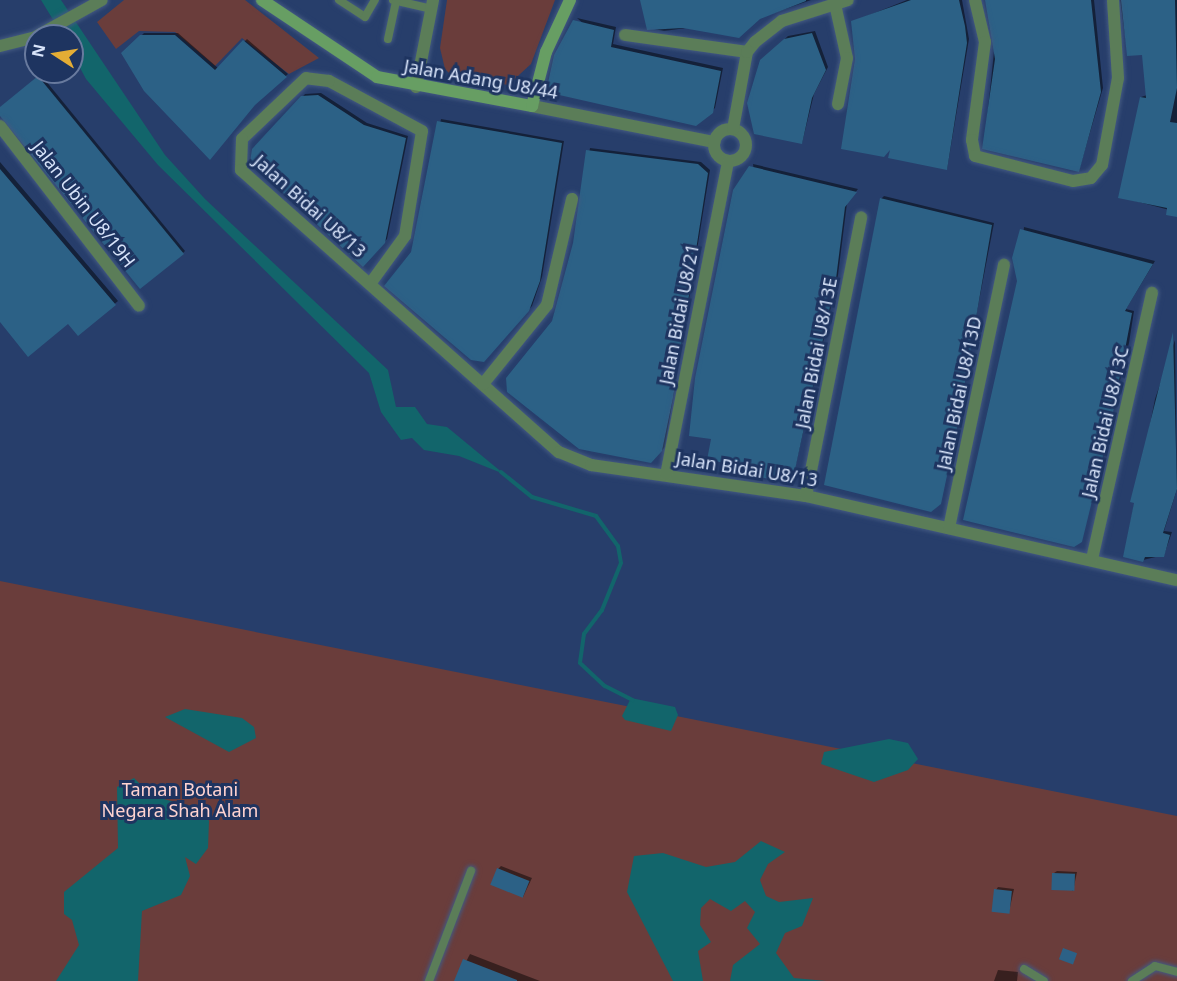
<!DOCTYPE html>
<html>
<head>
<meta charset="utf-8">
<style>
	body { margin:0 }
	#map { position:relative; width:1177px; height:981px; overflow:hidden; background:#273e6b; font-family:"Noto Sans",sans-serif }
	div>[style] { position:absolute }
	.green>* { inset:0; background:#6a3d3b }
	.water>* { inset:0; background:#12656b }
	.shadow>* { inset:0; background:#0007 }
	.stream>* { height:4px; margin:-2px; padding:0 2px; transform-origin:2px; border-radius:2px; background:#12656b }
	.building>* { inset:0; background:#2c6186; transform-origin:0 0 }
	.roads { filter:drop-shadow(0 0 2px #435982) drop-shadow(0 0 2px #435982) }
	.lane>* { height:8px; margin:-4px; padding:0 4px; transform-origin:4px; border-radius:4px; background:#5b7d58 }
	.street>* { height:12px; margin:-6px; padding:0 6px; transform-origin:6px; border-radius:6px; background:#5b7d58 }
	.street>.ring { margin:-6px; padding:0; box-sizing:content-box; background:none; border:12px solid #5b7d58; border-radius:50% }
	.secondary>* { height:12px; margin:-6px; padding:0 6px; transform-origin:6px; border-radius:6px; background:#679e63 }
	span { translate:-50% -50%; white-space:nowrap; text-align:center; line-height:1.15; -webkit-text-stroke:6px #1e3460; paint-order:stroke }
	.street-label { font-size:18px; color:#d8e4fa }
	.park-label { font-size:18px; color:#ffd3d0 }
	.north { position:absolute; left:24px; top:24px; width:60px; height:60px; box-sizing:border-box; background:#1e3460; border:2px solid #687a9e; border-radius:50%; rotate:282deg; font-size:16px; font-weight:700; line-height:24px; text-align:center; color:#d8e4fa }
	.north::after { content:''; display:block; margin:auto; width:21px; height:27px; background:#e4ad35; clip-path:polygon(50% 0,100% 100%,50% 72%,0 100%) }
</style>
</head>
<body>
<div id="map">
	<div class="green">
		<div style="clip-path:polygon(124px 0,245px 0,319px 58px,289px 74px,242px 38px,215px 66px,175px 32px,139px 31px,116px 49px,97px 22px)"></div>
		<div style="clip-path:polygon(447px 0,555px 0,531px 64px,508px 85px,452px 76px,445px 69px,440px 48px)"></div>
		<div style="clip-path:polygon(0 581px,1177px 816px,1177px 981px,0 981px)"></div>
	</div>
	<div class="water">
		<div style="clip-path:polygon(41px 0,61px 0,165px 155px,205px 199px,388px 370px,396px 407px,415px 407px,427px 424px,447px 427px,504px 474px,459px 456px,424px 450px,412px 438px,401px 440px,381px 412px,369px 373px,158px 165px,86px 79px,72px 53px,72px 36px,63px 36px)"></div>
		<div style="clip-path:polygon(631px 698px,675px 707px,678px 715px,671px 731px,625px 720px,622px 716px)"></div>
		<div style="clip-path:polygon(185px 709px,242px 718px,254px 727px,256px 738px,229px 752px,165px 717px)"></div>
		<div style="clip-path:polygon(889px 739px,908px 743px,918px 759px,908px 770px,874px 782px,821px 764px,824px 752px)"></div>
		<div style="clip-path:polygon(134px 778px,152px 796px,202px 809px,209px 821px,208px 848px,196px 864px,185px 857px,190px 876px,181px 895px,142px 911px,138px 981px,56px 981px,79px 945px,72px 920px,64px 914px,64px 892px,118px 848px,117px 787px)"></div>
		<div style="clip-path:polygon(761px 841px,785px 852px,768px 864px,760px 880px,766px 896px,779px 902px,813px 898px,802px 926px,785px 933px,776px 953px,794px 978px,826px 981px,730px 981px,733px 965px,760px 944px,747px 928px,755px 912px,745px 901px,731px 911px,710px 899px,701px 908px,700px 925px,711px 942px,698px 951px,703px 981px,673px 981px,627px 892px,634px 856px,663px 853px,706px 867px,735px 862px)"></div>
	</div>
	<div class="shadow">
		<div style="clip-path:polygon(642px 0,811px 0,759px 18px,664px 31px,649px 28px)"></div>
		<div style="clip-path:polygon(907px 0,962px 0,969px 39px,947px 169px,893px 145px,857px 59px,852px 22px)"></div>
		<div style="clip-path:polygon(986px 0,1094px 0,1103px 88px,1079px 170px,984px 148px,996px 32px)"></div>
		<div style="clip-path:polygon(1120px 0,1177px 0,1177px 212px,1120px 197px,1141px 97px,1147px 95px,1144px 53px,1128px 55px)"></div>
		<div style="clip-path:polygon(577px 18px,616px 27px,613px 44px,723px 68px,715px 108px,696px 124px)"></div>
		<div style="clip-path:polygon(815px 31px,828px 67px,814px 94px,802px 143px,748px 103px,761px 61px,788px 36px)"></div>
		<div style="clip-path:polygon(144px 33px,178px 33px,218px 68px,247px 39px,288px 74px,257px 102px,123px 54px)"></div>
		<div style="clip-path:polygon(41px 75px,185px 251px,183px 253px,0 113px)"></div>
		<div style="clip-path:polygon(321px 93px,367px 123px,408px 136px,387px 239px,363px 265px,254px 149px,305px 94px)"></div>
		<div style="clip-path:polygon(441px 119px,564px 141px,542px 277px,532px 306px,484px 360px,412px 253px)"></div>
		<div style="clip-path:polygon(590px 148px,701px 162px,710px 170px,665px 447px,650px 462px,553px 321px,574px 244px)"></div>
		<div style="clip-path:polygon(0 162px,118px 301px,78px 334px,69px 322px,0 320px)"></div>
		<div style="clip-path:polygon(753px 164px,858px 189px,847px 203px,838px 275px,793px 477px)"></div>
		<div style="clip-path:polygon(884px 196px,994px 223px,940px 503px,881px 199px)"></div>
		<div style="clip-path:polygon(1024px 227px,1155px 261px,1126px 309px,1134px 311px,1129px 343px,1081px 541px,1019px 281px)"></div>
		<div style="clip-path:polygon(1175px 340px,1177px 489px,1164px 531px,1172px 532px,1164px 555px,1143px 560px,1124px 556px,1155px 399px)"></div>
		<div style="clip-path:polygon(501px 866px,532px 878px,523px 897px,498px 869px)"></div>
		<div style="clip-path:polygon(1057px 871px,1077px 872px,1073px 891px,1054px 873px)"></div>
		<div style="clip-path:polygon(998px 887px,1014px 889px,1009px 912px,996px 890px)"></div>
		<div style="clip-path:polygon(470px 954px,540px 981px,456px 981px)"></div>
		<div style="clip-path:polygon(998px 970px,1018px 972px,1017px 981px,994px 981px)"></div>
	</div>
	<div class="stream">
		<div style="left:501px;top:472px;width:40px;rotate:39deg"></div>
		<div style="left:532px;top:497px;width:67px;rotate:16.5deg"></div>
		<div style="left:596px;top:516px;width:37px;rotate:54deg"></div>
		<div style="left:618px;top:546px;width:17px;rotate:80deg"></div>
		<div style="left:621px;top:563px;width:51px;rotate:112deg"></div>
		<div style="left:602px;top:610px;width:30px;rotate:127deg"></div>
		<div style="left:584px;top:634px;width:29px;rotate:98deg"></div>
		<div style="left:580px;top:663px;width:34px;rotate:43deg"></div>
		<div style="left:605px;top:686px;width:31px;rotate:27deg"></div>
	</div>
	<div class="building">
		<div style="clip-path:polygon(640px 0,806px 0,806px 1px,760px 19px,739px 38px,683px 28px,647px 30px)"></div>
		<div style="clip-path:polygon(911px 0,959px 0,965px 26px,967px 43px,947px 170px,888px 158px,890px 150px,884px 157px,841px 149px,855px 59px,851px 21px)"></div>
		<div style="clip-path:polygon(985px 0,1091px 0,1101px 92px,1079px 172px,982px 149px,995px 59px)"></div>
		<div style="clip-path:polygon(1121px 0,1175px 0,1177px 88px,1170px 122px,1177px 123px,1177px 217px,1166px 215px,1167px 208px,1118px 198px,1140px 97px,1146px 98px,1142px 55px,1127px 56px)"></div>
		<div style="clip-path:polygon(573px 20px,614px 30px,611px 47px,721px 71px,713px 113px,696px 126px,546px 92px,554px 55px)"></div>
		<div style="clip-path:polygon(812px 33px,826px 70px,812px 98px,802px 144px,754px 134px,747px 103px,760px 60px,784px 39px)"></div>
		<div style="clip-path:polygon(140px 35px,175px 35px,215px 70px,243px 40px,287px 77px,255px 105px,210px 160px,144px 91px,121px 53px)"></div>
		<div style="clip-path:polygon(38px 76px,184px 254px,140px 289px,0 116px,0 107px)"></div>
		<div style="clip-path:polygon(318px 95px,364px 125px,406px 138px,385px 243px,363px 267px,250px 162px,252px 149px,301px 96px)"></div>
		<div style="clip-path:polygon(437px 121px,562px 143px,540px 281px,529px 311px,484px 362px,471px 360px,384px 286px,411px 252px)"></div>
		<div style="clip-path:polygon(586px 150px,698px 164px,708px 173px,673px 398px,662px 451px,651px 463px,579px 449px,507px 392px,506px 378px,552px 321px,573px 243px)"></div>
		<div style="clip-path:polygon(749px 166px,857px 192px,845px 207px,836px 279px,793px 479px,786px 482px,737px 473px,738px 465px,707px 460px,711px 439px,689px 436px,695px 378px,733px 190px)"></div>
		<div style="clip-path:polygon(0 169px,116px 305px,78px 336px,68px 324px,28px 357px,0 322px)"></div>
		<div style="clip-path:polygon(880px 198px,992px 225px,957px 428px,941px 504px,931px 512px,824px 485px)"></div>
		<div style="clip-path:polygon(1020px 229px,1153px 264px,1125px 311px,1132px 313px,1111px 423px,1082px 542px,1074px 547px,963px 520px,1017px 281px,1012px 258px)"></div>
		<div style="clip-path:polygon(1173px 332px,1177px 489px,1163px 533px,1170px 535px,1164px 557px,1145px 557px,1143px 562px,1123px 557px,1134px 503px,1130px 502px)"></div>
		<div style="left:497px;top:868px;width:35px;height:18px;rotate:22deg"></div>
		<div style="left:1052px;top:873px;width:23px;height:17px;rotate:2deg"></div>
		<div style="left:994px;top:889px;width:18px;height:23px;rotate:6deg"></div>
		<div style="left:1063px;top:948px;width:15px;height:12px;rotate:20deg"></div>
		<div style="clip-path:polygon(463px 959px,517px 980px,517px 981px,454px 981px)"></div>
	</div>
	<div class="roads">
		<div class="lane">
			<div style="left:339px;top:0;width:31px;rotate:33deg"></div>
			<div style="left:365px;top:17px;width:20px;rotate:-60deg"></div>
			<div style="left:393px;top:0;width:40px;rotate:13deg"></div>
			<div style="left:388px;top:39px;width:40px;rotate:-78deg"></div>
			<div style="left:1024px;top:969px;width:23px;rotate:31deg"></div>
			<div style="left:429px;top:981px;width:118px;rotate:-69.1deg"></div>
			<div style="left:1132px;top:981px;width:27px;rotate:-33deg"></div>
			<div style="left:1155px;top:966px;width:23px;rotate:15deg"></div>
		</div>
		<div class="street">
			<div style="left:975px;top:0;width:43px;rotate:76.6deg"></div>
			<div style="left:985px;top:42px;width:99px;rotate:97.6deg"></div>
			<div style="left:972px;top:140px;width:16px;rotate:79deg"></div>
			<div style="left:975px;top:156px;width:101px;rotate:14.3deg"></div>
			<div style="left:1073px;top:181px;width:18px;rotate:-9deg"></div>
			<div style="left:1091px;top:178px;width:17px;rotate:-50deg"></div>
			<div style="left:1102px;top:165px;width:88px;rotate:-79.6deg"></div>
			<div style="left:1118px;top:78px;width:78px;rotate:-93.7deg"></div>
			<div style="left:835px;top:4px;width:55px;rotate:77.5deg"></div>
			<div style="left:847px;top:58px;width:47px;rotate:101.1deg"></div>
			<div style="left:625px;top:35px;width:123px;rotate:7.9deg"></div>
			<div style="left:37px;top:36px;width:74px;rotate:-29deg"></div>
			<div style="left:0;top:46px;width:37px;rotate:-14deg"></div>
			<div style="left:416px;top:87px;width:89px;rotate:-78.9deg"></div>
			<div style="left:532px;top:106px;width:186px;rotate:11.2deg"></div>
			<div style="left:0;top:126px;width:227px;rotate:52.3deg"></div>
			<div class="ring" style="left:714px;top:129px;width:20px;height:20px"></div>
			<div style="left:733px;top:129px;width:78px;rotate:-79.7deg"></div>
			<div style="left:747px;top:52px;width:13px;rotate:-51deg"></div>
			<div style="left:755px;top:42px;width:34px;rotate:-38deg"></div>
			<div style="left:782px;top:21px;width:69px;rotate:-17.7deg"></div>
			<div style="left:370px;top:284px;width:59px;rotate:-53.9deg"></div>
			<div style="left:405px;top:236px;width:106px;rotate:-80.8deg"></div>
			<div style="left:422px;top:131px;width:106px;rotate:-151.7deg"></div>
			<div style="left:329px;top:81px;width:23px;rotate:-173deg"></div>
			<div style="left:306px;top:78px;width:88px;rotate:136.4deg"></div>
			<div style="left:242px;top:139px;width:31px;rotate:92deg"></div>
			<div style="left:241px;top:170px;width:425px;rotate:41.6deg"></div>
			<div style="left:559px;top:452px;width:35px;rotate:22deg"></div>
			<div style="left:591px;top:465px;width:217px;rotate:8.2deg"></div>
			<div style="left:806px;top:496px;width:380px;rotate:12.8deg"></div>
			<div style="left:483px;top:384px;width:102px;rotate:-51deg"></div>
			<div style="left:547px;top:305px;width:109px;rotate:-76.7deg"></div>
			<div style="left:666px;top:475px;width:320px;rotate:-78.8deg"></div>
			<div style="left:806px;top:496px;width:284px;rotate:-78.8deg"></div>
			<div style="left:949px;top:528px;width:269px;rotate:-78.2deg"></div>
			<div style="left:1092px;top:559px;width:273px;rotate:-77.3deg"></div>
		</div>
		<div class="secondary">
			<div style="left:262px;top:0;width:138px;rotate:33.8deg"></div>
			<div style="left:377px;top:77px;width:158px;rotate:10.6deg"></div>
			<div style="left:532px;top:106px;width:56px;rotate:-75.5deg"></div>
			<div style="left:546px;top:52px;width:57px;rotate:-65.2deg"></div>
		</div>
	</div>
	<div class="street-label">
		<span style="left:481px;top:79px;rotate:10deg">Jalan Adang U8/44</span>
		<span style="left:84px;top:204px;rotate:52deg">Jalan Ubin U8/19H</span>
		<span style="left:310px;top:206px;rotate:42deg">Jalan Bidai U8/13</span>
		<span style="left:679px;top:314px;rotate:-79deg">Jalan Bidai U8/21</span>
		<span style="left:816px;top:353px;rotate:-79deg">Jalan Bidai U8/13E</span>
		<span style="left:959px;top:393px;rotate:-78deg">Jalan Bidai U8/13D</span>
		<span style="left:1105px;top:422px;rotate:-77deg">Jalan Bidai U8/13C</span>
		<span style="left:747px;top:469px;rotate:9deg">Jalan Bidai U8/13</span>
	</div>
	<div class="park-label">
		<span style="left:180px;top:800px">Taman Botani<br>Negara Shah Alam</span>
	</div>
	<div class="north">N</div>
</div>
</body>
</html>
